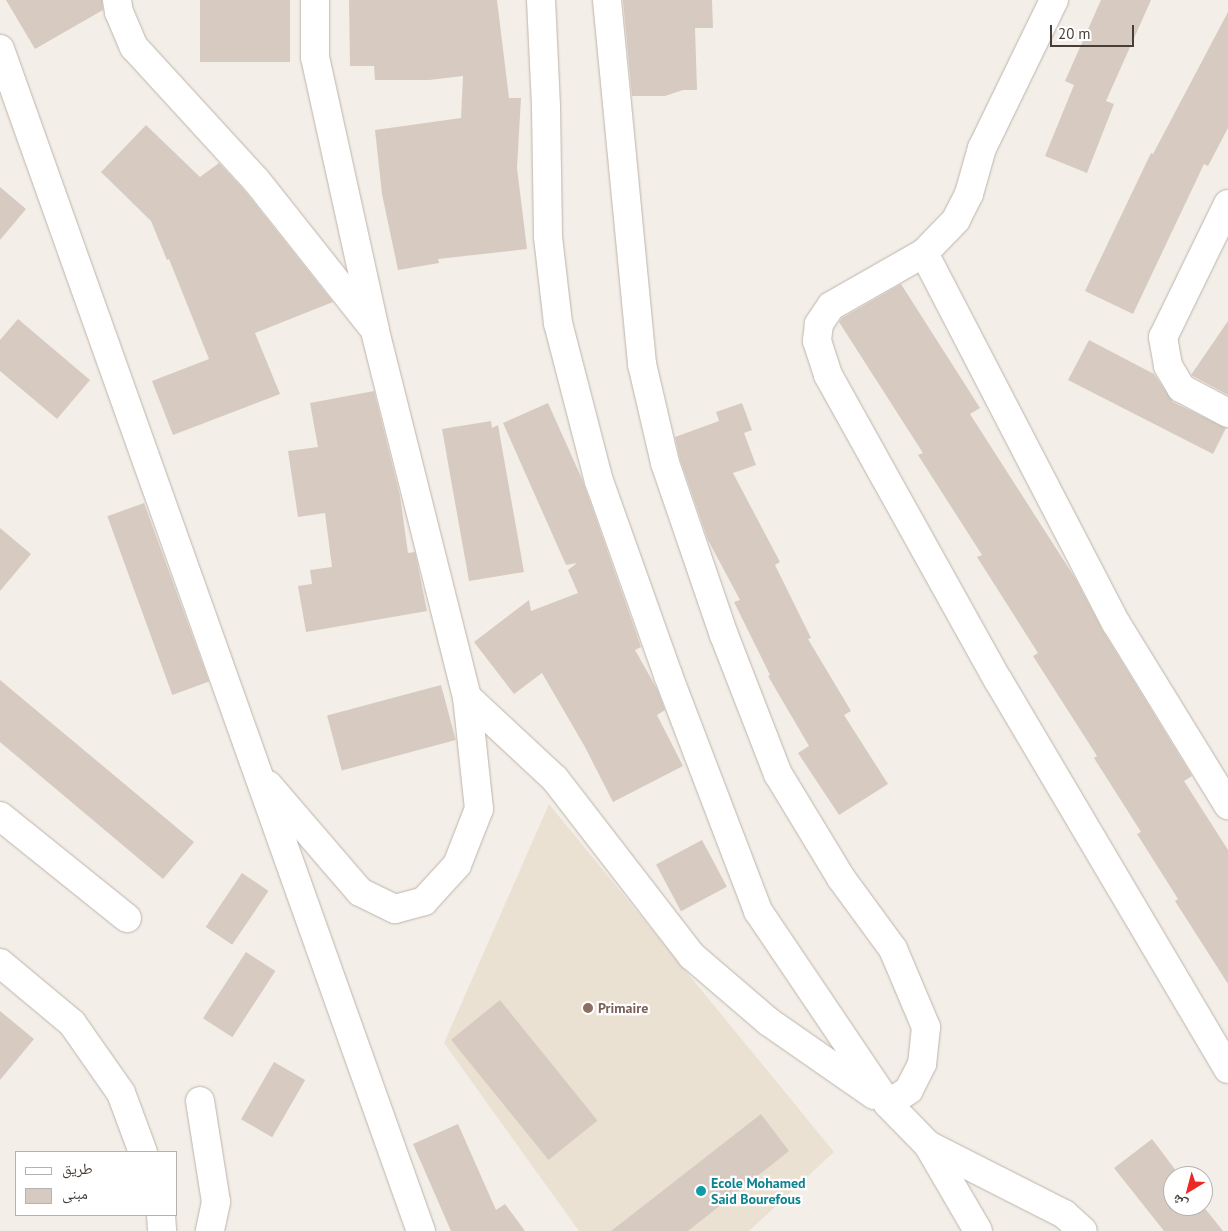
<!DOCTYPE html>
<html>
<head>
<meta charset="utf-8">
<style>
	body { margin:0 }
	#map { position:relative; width:1228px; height:1231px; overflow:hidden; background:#f3eee8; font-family:"PT Sans","Noto Naskh Arabic",sans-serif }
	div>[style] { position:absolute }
	.education>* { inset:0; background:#ebe1d3 }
	.building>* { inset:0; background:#d7cbc1; transform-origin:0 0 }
	.roads { filter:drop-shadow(0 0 1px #beb4ab) drop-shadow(0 0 1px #beb4ab) }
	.minor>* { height:28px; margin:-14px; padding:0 14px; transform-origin:14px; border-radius:14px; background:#fff }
	.dots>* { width:14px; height:14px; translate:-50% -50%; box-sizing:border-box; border:2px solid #fff; border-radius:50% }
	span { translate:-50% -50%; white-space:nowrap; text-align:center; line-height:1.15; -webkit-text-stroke:4.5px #fff; paint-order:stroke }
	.education-label { font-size:14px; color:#785e54; font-weight:700 }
	.left { translate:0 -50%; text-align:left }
	.culture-label { font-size:14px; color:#0d838f; font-weight:700 }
	.legend { position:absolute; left:15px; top:1151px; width:162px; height:65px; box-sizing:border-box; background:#fff; border:1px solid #b5b2af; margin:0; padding:6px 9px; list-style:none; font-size:15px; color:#463e37 }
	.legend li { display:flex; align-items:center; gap:10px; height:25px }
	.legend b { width:25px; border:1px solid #b5b2af }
	.north { position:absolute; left:1163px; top:1166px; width:50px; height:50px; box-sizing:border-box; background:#fff; border:1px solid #b5b2af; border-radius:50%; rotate:217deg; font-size:14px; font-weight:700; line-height:20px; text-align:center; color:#463e37 }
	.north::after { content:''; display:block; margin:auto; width:18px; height:22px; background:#ec2925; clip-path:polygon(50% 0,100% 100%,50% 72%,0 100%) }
	.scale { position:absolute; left:1050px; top:25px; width:84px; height:22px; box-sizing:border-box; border:2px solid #463e37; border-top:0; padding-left:6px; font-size:15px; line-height:18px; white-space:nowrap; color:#463e37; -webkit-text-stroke:4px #fff; paint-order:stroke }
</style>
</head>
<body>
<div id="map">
	<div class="education">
		<div style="clip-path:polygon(549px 804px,834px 1152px,749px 1231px,579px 1231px,444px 1043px)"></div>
	</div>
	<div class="building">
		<div style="clip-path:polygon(6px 0,102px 0,103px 10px,35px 49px)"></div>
		<div style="left:200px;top:0;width:90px;height:62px"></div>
		<div style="clip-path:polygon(349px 0,497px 0,509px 98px,521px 98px,517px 168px,527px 249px,438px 259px,439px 263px,398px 270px,382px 194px,375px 130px,461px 118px,463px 76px,429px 80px,375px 80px,374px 66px,350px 66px)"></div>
		<div style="clip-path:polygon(623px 0,712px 0,713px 28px,695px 28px,697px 90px,683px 90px,665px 96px,632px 96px)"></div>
		<div style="clip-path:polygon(1101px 0,1151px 0,1106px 101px,1114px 104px,1087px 173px,1045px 156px,1074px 85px,1065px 81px)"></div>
		<div style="clip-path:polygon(1228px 12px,1228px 128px,1208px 166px,1204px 164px,1133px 314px,1085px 291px,1151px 153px,1153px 154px)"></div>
		<div style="clip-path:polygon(146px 125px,200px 177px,219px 163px,244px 190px,333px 302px,255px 333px,280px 394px,173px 435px,152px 381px,209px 359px,169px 259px,167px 260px,151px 221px,101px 172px)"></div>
		<div style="clip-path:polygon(0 187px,26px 209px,0 240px)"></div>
		<div style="clip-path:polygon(901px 284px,980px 408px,970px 414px,1075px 578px,1103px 631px,1192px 776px,1184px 781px,1228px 850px,1228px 984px,1175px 901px,1178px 899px,1137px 834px,1141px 832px,1094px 758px,1097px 756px,1033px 656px,1038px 653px,977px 557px,982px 555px,918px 455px,923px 453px,839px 322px,842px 318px)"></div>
		<div style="clip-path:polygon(18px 319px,90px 380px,57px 419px,0 371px,0 340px)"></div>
		<div style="clip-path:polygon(1228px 321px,1228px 395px,1191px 375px)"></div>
		<div style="clip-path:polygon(1089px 340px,1154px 374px,1173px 402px,1226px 428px,1213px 454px,1068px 380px)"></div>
		<div style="clip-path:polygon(374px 391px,400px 496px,408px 553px,415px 552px,427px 611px,306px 632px,298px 586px,312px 584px,310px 570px,332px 567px,325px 513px,298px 517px,288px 451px,318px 447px,310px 403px)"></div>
		<div style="clip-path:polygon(548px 403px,582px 479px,641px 647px,635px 650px,657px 689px,665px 710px,657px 715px,683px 766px,613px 802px,585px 747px,542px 673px,514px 694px,474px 642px,529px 600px,531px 611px,578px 593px,568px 570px,577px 563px,566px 565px,503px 423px)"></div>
		<div style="clip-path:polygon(742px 403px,752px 430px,744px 433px,756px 465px,733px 473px,780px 562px,775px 565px,811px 638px,808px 639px,851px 711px,844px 715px,888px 784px,839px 815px,798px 753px,809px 746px,768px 676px,770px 675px,734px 602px,740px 600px,708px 540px,680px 459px,675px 437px,719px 421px,716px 412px)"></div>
		<div style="clip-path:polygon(491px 421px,492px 428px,498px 425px,524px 572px,469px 581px,442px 429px)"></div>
		<div style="left:144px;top:503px;width:190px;height:39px;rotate:70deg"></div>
		<div style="clip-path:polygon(0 528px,31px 554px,0 591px)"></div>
		<div style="clip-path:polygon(0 680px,194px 842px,163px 879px,0 742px)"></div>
		<div style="left:441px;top:685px;width:57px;height:118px;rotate:75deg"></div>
		<div style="left:702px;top:840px;width:53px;height:52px;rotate:62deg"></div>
		<div style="left:242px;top:873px;width:32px;height:65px;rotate:34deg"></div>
		<div style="left:246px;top:952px;width:35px;height:79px;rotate:33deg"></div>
		<div style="left:500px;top:1000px;width:155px;height:63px;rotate:51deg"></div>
		<div style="clip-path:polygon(0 1011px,34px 1039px,0 1080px)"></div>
		<div style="left:274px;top:1062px;width:36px;height:66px;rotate:30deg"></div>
		<div style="clip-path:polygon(761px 1114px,789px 1151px,688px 1231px,611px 1231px)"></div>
		<div style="clip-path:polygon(458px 1124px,496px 1210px,505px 1204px,525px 1231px,451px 1231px,413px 1144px)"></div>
		<div style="clip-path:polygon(1152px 1139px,1180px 1176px,1173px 1176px,1173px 1206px,1203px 1206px,1223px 1231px,1164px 1231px,1114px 1168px)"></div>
	</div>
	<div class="roads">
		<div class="minor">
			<div style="left:117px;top:0;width:12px;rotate:81deg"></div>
			<div style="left:119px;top:12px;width:38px;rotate:67deg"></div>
			<div style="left:134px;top:47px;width:180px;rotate:47.5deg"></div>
			<div style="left:256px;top:180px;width:185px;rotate:51.6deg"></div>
			<div style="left:315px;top:0;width:57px;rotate:90deg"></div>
			<div style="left:315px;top:57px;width:280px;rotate:77.6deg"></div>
			<div style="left:375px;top:331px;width:377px;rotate:75.9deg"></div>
			<div style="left:467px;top:697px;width:120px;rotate:43deg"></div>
			<div style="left:555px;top:779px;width:224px;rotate:52.3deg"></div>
			<div style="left:692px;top:956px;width:101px;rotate:40.6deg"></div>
			<div style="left:769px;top:1022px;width:128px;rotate:34.8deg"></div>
			<div style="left:541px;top:0;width:107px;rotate:87.3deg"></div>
			<div style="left:546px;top:107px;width:130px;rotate:89.1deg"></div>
			<div style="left:548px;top:237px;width:87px;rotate:83.4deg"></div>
			<div style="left:558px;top:323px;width:163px;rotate:75.5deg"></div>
			<div style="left:599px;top:481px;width:206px;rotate:70.4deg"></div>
			<div style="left:668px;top:675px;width:253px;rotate:69.1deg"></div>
			<div style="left:758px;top:911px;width:233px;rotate:56deg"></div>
			<div style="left:888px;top:1104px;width:57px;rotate:45.7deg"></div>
			<div style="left:928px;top:1145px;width:99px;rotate:59.8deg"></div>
			<div style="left:607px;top:0;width:366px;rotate:84.5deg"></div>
			<div style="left:642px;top:364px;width:102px;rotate:76.9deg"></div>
			<div style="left:665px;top:463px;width:182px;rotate:71.1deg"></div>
			<div style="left:724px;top:635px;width:149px;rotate:68.8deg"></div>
			<div style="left:778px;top:774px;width:122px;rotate:58.8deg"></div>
			<div style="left:841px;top:878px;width:88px;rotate:53.8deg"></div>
			<div style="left:893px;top:949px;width:85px;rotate:67.1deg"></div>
			<div style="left:926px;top:1027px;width:37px;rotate:96deg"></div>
			<div style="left:922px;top:1064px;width:29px;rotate:117deg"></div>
			<div style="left:909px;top:1090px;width:25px;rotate:146deg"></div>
			<div style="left:1054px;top:0;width:165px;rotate:115.9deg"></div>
			<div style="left:982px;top:148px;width:48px;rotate:105.8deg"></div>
			<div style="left:969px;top:194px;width:29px;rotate:117deg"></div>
			<div style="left:956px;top:220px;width:46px;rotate:134.1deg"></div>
			<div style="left:924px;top:253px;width:107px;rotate:150.3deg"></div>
			<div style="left:831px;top:306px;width:22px;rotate:124deg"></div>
			<div style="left:819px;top:324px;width:17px;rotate:97deg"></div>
			<div style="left:817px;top:341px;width:36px;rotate:72deg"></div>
			<div style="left:828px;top:375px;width:349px;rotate:60.9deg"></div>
			<div style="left:998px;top:680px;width:452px;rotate:59.4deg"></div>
			<div style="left:0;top:49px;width:1255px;rotate:70.4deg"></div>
			<div style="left:1228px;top:204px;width:148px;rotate:116deg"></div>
			<div style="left:1163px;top:337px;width:29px;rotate:80deg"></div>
			<div style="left:1168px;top:366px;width:26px;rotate:59deg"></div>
			<div style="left:1181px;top:388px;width:53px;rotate:28deg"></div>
			<div style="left:924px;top:253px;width:417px;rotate:62.6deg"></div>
			<div style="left:1116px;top:623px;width:214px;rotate:58.4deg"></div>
			<div style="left:268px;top:785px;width:141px;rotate:49.3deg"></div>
			<div style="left:360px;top:892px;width:39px;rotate:26deg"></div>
			<div style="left:395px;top:909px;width:30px;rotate:-15deg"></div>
			<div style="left:424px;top:901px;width:49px;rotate:-47.5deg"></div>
			<div style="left:457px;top:865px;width:60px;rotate:-68.6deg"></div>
			<div style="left:479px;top:809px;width:113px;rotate:-96.1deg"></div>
			<div style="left:0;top:816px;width:163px;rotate:38.8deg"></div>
			<div style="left:0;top:963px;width:94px;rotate:39.8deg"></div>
			<div style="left:72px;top:1023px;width:85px;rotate:55deg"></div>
			<div style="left:121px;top:1093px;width:63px;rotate:69.6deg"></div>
			<div style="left:200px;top:1101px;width:102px;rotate:81deg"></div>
			<div style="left:216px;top:1202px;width:30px;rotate:102deg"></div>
			<div style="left:928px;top:1145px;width:153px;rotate:26.9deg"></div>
			<div style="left:1064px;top:1214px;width:25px;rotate:42deg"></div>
			<div style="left:161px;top:1215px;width:16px;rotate:86deg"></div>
		</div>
	</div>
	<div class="dots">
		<div style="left:588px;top:1008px;background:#8d6e63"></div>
		<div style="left:701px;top:1191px;background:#0f9aa8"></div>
	</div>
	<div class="education-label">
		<span class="left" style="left:598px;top:1008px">Primaire</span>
	</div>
	<div class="culture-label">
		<span class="left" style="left:711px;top:1191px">Ecole Mohamed<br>Said Bourefous</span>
	</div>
	<ul class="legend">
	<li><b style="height:6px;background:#fff"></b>طريق</li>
	<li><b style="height:14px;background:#d7cbc1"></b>مبنى</li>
	</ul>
	<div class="north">ش</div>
	<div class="scale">20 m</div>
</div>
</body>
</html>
